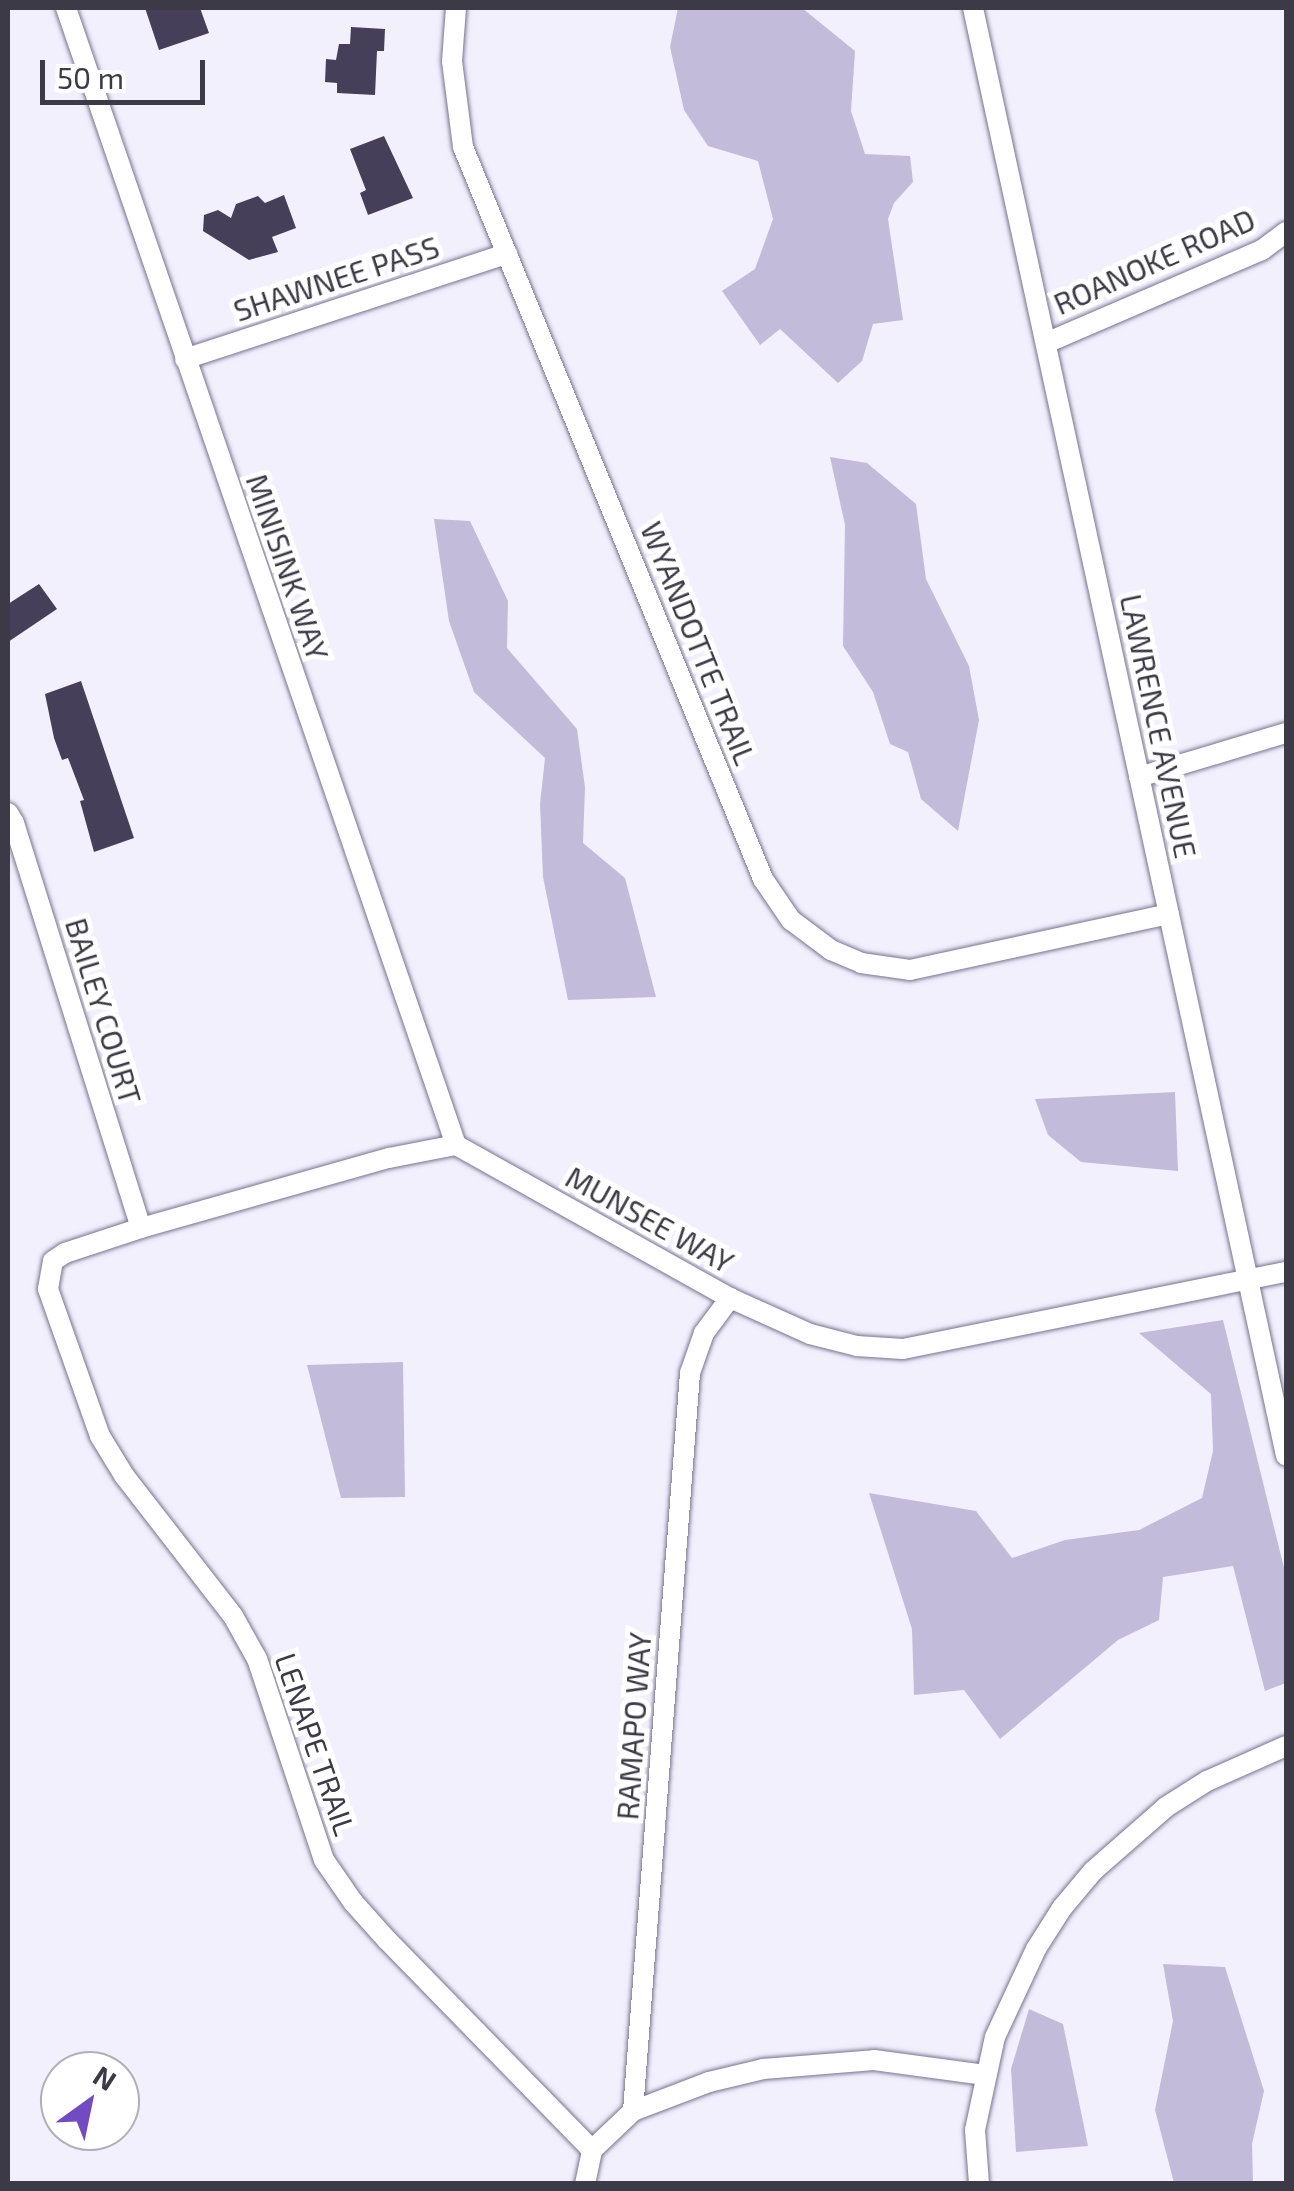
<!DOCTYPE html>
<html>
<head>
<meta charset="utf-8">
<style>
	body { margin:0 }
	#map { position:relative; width:1294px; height:2191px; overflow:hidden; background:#f2f0fd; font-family:"Exo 2",sans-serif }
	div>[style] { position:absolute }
	.forest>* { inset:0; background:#c2bbda }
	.building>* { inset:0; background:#453f5a }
	.roads { filter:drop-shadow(0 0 2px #797290) drop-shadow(0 0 2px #797290) }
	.minor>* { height:20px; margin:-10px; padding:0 10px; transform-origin:10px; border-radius:10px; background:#fff }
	span { translate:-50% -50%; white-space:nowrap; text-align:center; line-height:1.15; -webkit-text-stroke:10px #fff; paint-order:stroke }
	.street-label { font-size:30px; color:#3d3a47 }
	.frame { position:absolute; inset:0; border:10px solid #3d3a47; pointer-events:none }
	.north { position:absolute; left:40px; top:2051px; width:100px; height:100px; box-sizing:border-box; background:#fff; border:2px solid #b1b0b5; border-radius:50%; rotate:33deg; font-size:28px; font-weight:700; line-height:40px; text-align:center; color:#3d3a47 }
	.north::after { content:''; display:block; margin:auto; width:35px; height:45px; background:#724ac2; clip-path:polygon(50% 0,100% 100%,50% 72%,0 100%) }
	.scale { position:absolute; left:40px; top:60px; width:165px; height:45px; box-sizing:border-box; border:5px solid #3d3a47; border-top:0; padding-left:12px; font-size:30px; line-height:35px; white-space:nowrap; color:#3d3a47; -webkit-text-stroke:8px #fff; paint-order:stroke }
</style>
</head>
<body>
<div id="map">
	<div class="forest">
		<div style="clip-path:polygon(678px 8px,802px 8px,855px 51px,851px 111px,865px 154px,910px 156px,913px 182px,894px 203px,888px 219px,903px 320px,873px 324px,862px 361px,838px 383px,780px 329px,760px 345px,722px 291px,755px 269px,773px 219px,758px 161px,708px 146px,684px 110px,670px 47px)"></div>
		<div style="clip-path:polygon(830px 457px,867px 463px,916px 504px,926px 579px,969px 666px,979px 720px,958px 831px,921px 799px,908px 752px,890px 744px,873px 692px,843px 646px,845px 525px)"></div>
		<div style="clip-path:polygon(434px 519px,470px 521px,508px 601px,507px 648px,577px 729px,585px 787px,583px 843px,625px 878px,656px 997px,568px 1000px,543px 877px,540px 804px,545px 758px,474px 692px,449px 621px)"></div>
		<div style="clip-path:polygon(1175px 1092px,1178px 1171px,1081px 1162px,1048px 1135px,1035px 1099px)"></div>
		<div style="clip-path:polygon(1223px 1320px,1286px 1576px,1286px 1683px,1265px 1691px,1233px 1566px,1163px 1577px,1159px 1620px,1118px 1640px,1000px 1739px,964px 1690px,914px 1695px,912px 1629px,869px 1493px,976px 1511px,1012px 1558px,1065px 1540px,1139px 1530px,1202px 1498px,1213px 1451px,1211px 1394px,1139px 1333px)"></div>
		<div style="clip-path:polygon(403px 1362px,405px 1497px,341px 1498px,307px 1365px)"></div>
		<div style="clip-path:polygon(1163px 1964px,1225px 1967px,1264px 2091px,1252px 2144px,1253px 2183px,1174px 2183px,1155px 2110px,1173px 2021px)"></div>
		<div style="clip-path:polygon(1029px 2009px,1063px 2024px,1088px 2146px,1016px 2152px,1011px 2069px)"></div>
	</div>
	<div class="building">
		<div style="clip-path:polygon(145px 8px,200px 8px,209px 33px,159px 50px)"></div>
		<div style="clip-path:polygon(351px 27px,385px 29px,384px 51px,377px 51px,375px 95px,337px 93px,337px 83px,325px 82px,326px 59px,336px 60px,339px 44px,350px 44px)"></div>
		<div style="clip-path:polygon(384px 136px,413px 198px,368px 215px,360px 193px,366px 190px,350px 149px)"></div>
		<div style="clip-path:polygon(284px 195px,296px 228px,272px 237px,278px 252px,249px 260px,203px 231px,204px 215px,218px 210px,231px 218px,236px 204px,258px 196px,265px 203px)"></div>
		<div style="clip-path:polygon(39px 584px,57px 609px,8px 642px,8px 604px)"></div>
		<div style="clip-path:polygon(81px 681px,134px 838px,94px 852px,80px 801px,84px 800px,68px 758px,62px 760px,54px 738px,45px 694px)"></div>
	</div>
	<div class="roads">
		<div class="minor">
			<div style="left:66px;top:8px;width:1202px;rotate:71.07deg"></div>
			<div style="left:456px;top:8px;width:53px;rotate:94.3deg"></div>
			<div style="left:452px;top:61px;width:87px;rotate:82.7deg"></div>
			<div style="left:463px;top:147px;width:791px;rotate:67.71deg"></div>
			<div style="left:763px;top:879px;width:50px;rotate:55.7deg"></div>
			<div style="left:791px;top:920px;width:50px;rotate:36.9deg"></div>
			<div style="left:831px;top:950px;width:33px;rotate:23deg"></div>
			<div style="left:861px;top:963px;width:49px;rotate:8.1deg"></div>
			<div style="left:910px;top:970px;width:265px;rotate:-12.2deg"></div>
			<div style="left:973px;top:8px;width:1481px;rotate:77.8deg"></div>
			<div style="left:1046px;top:343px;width:235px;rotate:-23.3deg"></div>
			<div style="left:1262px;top:250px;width:30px;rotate:-37deg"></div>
			<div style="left:185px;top:359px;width:339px;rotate:-18.1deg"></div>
			<div style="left:1139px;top:777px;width:153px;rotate:-16.7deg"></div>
			<div style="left:8px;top:813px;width:12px;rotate:59deg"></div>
			<div style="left:14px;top:823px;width:424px;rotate:72.6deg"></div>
			<div style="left:633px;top:2111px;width:740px;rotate:-85.58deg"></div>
			<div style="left:690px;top:1373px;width:42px;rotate:-70.7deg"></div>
			<div style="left:704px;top:1333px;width:44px;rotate:-53.4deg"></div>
			<div style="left:592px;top:2150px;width:57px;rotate:-43.6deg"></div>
			<div style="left:633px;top:2111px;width:81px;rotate:-20.9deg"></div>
			<div style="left:709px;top:2082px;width:56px;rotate:-13.5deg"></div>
			<div style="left:763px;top:2069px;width:111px;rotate:-4.6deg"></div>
			<div style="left:874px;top:2060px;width:112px;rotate:7.7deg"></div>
			<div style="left:585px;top:2184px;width:35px;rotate:-78deg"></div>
			<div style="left:592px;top:2150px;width:293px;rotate:-134.3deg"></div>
			<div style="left:387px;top:1940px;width:51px;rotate:-131.8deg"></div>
			<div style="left:353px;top:1902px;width:51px;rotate:-124.6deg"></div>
			<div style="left:324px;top:1860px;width:212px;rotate:-108.4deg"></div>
			<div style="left:257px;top:1659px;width:49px;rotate:-119.2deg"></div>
			<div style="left:233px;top:1616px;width:176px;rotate:-127.8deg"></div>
			<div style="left:125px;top:1477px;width:48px;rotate:-121.4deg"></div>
			<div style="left:100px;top:1436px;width:156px;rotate:-109.5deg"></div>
			<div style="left:48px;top:1289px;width:28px;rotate:-80deg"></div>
			<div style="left:53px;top:1261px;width:14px;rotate:-34deg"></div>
			<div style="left:65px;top:1253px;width:80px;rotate:-18.2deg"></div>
			<div style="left:141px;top:1228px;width:258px;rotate:-15.8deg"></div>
			<div style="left:389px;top:1158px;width:68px;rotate:-11deg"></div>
			<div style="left:456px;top:1145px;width:314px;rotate:29.2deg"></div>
			<div style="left:730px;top:1298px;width:88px;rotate:24.2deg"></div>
			<div style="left:810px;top:1334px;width:49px;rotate:14.3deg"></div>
			<div style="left:857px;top:1346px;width:46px;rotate:3.7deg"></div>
			<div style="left:903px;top:1349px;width:391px;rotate:-11.4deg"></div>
			<div style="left:979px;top:2184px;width:54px;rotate:-94.2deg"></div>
			<div style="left:975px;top:2130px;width:95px;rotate:-77.9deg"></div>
			<div style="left:995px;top:2037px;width:97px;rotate:-65deg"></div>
			<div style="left:1036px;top:1949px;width:49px;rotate:-57.6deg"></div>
			<div style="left:1062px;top:1908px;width:48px;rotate:-50deg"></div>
			<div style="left:1093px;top:1871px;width:97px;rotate:-41.2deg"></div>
			<div style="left:1166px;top:1807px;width:49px;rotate:-32.4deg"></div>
			<div style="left:1207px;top:1781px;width:86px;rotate:-23.9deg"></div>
		</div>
	</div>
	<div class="street-label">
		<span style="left:1154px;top:261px;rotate:-24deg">ROANOKE ROAD</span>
		<span style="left:336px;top:278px;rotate:-18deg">SHAWNEE PASS</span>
		<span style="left:288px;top:567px;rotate:71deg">MINISINK WAY</span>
		<span style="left:699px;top:643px;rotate:68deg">WYANDOTTE TRAIL</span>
		<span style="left:1159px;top:726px;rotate:78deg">LAWRENCE AVENUE</span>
		<span style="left:104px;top:1011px;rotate:73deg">BAILEY COURT</span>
		<span style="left:650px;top:1219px;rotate:29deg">MUNSEE WAY</span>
		<span style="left:633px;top:1726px;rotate:-86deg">RAMAPO WAY</span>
		<span style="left:316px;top:1744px;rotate:71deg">LENAPE TRAIL</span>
	</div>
	<div class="frame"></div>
	<div class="north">N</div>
	<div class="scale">50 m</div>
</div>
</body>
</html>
